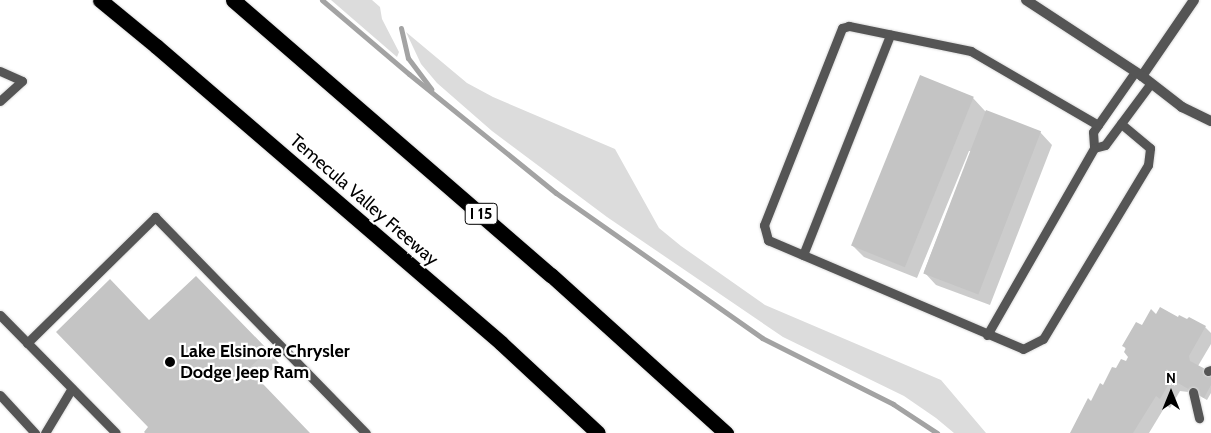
<!DOCTYPE html>
<html>
<head>
<meta charset="utf-8">
<style>
	body { margin:0 }
	#map { position:relative; width:1211px; height:433px; overflow:hidden; background:#fff; font-family:Cabin,sans-serif }
	div>[style] { position:absolute }
	.green>* { inset:0; background:#dcdcdc }
	.shadow>* { inset:0; background:#0003 }
	.stream>* { height:5px; margin:-2.5px; padding:0 2.5px; transform-origin:2.5px; border-radius:2.5px; background:#a3a3a3 }
	.building>* { inset:0; background:#c4c4c4; transform-origin:0 0 }
	.roads { filter:drop-shadow(0 0 1px #dbdbdb) drop-shadow(0 0 1px #dbdbdb) }
	.service>* { height:9px; margin:-4.5px; padding:0 4.5px; transform-origin:4.5px; border-radius:4.5px; background:#555 }
	.minor>* { height:10px; margin:-5px; padding:0 5px; transform-origin:5px; border-radius:5px; background:#555 }
	.tertiary>* { height:10px; margin:-5px; padding:0 5px; transform-origin:5px; border-radius:5px; background:#555 }
	.motorway>* { height:15px; margin:-7.5px; padding:0 7.5px; transform-origin:7.5px; border-radius:7.5px; background:#000 }
	.dots>* { width:14px; height:14px; translate:-50% -50%; box-sizing:border-box; border:2px solid #fff; border-radius:50% }
	span { translate:-50% -50%; white-space:nowrap; text-align:center; line-height:1.15; -webkit-text-stroke:4.5px #fff; paint-order:stroke }
	.shield-label span { padding:1px 4px; background:#fff; border:1px solid; border-radius:4px; -webkit-text-stroke-width:0 }
	.shield-label { font-size:16px; color:#000; font-weight:700 }
	.street-label { font-size:18px; color:#000 }
	.poi-label { font-size:18px; color:#000; font-weight:700 }
	.left { translate:0 -50%; text-align:left }
	.north { position:absolute; left:1146px; top:368px; width:50px; height:50px; -webkit-text-stroke:4px #fff; paint-order:stroke; rotate:0deg; font-size:14px; font-weight:700; line-height:20px; text-align:center; color:#000 }
	.north::after { content:''; display:block; margin:auto; width:18px; height:22px; background:#000; clip-path:polygon(50% 0,100% 100%,50% 72%,0 100%) }
</style>
</head>
<body>
<div id="map">
	<div class="green">
		<div style="clip-path:polygon(331px 0,372px 0,380px 7px,382px 19px,399px 52px,397px 57px)"></div>
		<div style="clip-path:polygon(406px 32px,467px 83px,493px 97px,615px 149px,659px 228px,681px 246px,765px 305px,941px 380px,986px 433px,954px 433px,936px 418px,904px 396px,783px 337px,607px 217px,492px 131px,437px 83px,421px 64px)"></div>
	</div>
	<div class="shadow">
		<div style="clip-path:polygon(973px 98px,985px 111px,1040px 132px,1052px 145px,990px 305px,936px 285px,924px 272px,971px 151px,969px 151px,917px 278px,864px 257px,852px 245px)"></div>
		<div style="clip-path:polygon(196px 277px,279px 363px,258px 383px,309px 433px,147px 433px,150px 427px,150px 322px)"></div>
		<div style="clip-path:polygon(1157px 316px,1178px 319px,1205px 327px,1211px 333px,1211px 344px,1198px 366px,1211px 373px,1211px 393px,1207px 400px,1189px 390px,1188px 392px,1180px 391px,1170px 408px,1166px 405px,1149px 433px,1071px 433px,1117px 370px,1126px 363px,1130px 357px,1124px 346px)"></div>
	</div>
	<div class="stream">
		<div style="left:322px;top:0;width:114px;rotate:40.4deg"></div>
		<div style="left:409px;top:74px;width:189px;rotate:39deg"></div>
		<div style="left:556px;top:193px;width:252px;rotate:35.1deg"></div>
		<div style="left:762px;top:338px;width:147px;rotate:26.7deg"></div>
		<div style="left:893px;top:404px;width:53px;rotate:33.4deg"></div>
		<div style="left:401px;top:28px;width:31px;rotate:77deg"></div>
		<div style="left:408px;top:58px;width:39px;rotate:53deg"></div>
	</div>
	<div class="building">
		<div style="left:920px;top:75px;width:58px;height:184px;rotate:22deg"></div>
		<div style="left:986px;top:110px;width:59px;height:175px;rotate:21deg"></div>
		<div style="clip-path:polygon(196px 276px,268px 350px,243px 374px,263px 384px,310px 433px,145px 433px,144px 432px,148px 427px,56px 332px,110px 279px,149px 320px)"></div>
		<div style="clip-path:polygon(1160px 307px,1178px 317px,1179px 315px,1187px 319px,1189px 317px,1206px 326px,1189px 356px,1190px 361px,1211px 372px,1211px 385px,1204px 398px,1178px 383px,1170px 382px,1160px 399px,1156px 396px,1133px 433px,1070px 433px,1088px 398px,1091px 401px,1100px 383px,1103px 385px,1112px 367px,1116px 368px,1121px 359px,1126px 361px,1128px 357px,1124px 352px,1126px 348px,1122px 346px,1136px 322px,1142px 325px,1151px 309px,1156px 314px)"></div>
	</div>
	<div class="roads">
		<div class="service">
			<div style="left:0;top:71px;width:24px;rotate:24deg"></div>
			<div style="left:22px;top:81px;width:30px;rotate:138deg"></div>
			<div style="left:1135px;top:72px;width:73px;rotate:125deg"></div>
			<div style="left:1093px;top:132px;width:16px;rotate:86deg"></div>
			<div style="left:1094px;top:148px;width:11px;rotate:-15deg"></div>
			<div style="left:1105px;top:145px;width:77px;rotate:-53.4deg"></div>
			<div style="left:1098px;top:125px;width:147px;rotate:-149.8deg"></div>
			<div style="left:971px;top:51px;width:125px;rotate:-168.4deg"></div>
			<div style="left:849px;top:26px;width:7px;rotate:164deg"></div>
			<div style="left:842px;top:28px;width:212px;rotate:111.6deg"></div>
			<div style="left:764px;top:225px;width:16px;rotate:75deg"></div>
			<div style="left:768px;top:240px;width:277px;rotate:23.1deg"></div>
			<div style="left:1023px;top:349px;width:22px;rotate:-27deg"></div>
			<div style="left:1043px;top:339px;width:203px;rotate:-58.9deg"></div>
			<div style="left:1148px;top:165px;width:17px;rotate:-83deg"></div>
			<div style="left:1150px;top:148px;width:38px;rotate:-140deg"></div>
			<div style="left:803px;top:255px;width:237px;rotate:-68.4deg"></div>
			<div style="left:0;top:315px;width:165px;rotate:45.5deg"></div>
			<div style="left:987px;top:335px;width:215px;rotate:-60.2deg"></div>
			<div style="left:27px;top:343px;width:180px;rotate:-44.5deg"></div>
			<div style="left:155px;top:217px;width:302px;rotate:45.7deg"></div>
			<div style="left:1208px;top:371px;width:3px;rotate:-18deg"></div>
			<div style="left:1193px;top:392px;width:27px;rotate:77deg"></div>
			<div style="left:0;top:395px;width:52px;rotate:47.4deg"></div>
			<div style="left:45px;top:433px;width:52px;rotate:-59deg"></div>
		</div>
		<div class="minor">
			<div style="left:1142px;top:76px;width:92px;rotate:-55.6deg"></div>
		</div>
		<div class="tertiary">
			<div style="left:1026px;top:0;width:139px;rotate:33.2deg"></div>
			<div style="left:1142px;top:76px;width:51px;rotate:37.8deg"></div>
			<div style="left:1182px;top:107px;width:32px;rotate:26deg"></div>
		</div>
		<div class="motorway">
			<div style="left:100px;top:0;width:72px;rotate:39.4deg"></div>
			<div style="left:156px;top:46px;width:455px;rotate:40.7deg"></div>
			<div style="left:501px;top:343px;width:132px;rotate:42.9deg"></div>
			<div style="left:233px;top:0;width:420px;rotate:40.9deg"></div>
			<div style="left:551px;top:275px;width:236px;rotate:42.1deg"></div>
		</div>
	</div>
	<div class="dots">
		<div style="left:170px;top:362px;background:#000"></div>
	</div>
	<div class="shield-label">
		<span style="left:481px;top:214px">I 15</span>
	</div>
	<div class="street-label">
		<span style="left:364px;top:200px;rotate:41deg">Temecula Valley Freeway</span>
	</div>
	<div class="poi-label">
		<span class="left" style="left:180px;top:362px">Lake Elsinore Chrysler<br>Dodge Jeep Ram</span>
	</div>
	<div class="north">N</div>
</div>
</body>
</html>
